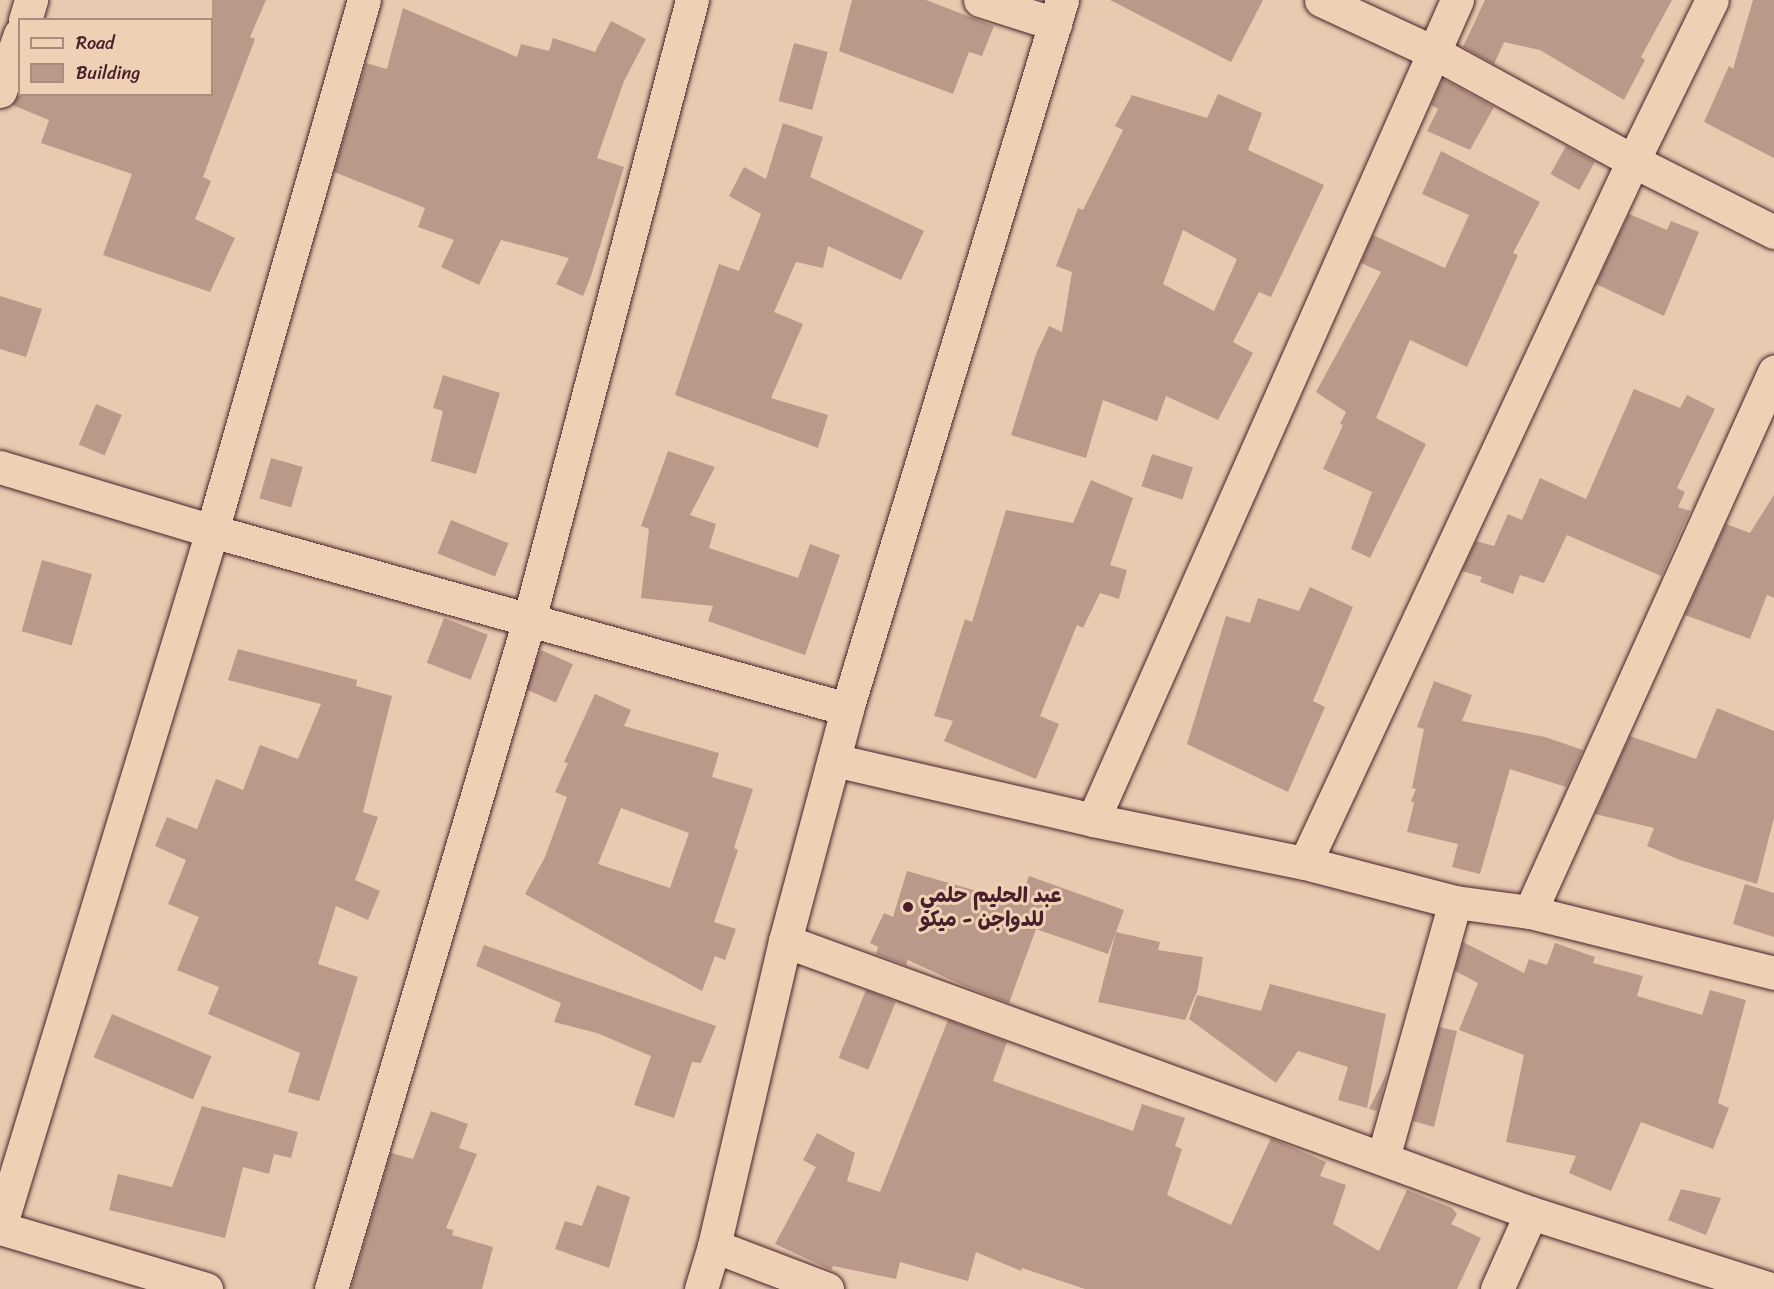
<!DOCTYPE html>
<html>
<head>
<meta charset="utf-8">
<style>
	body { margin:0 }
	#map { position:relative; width:1774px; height:1289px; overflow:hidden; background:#e7caaf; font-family:Sriracha,"Playpen Sans Arabic",sans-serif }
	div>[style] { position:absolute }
	.building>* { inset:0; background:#bb998a; transform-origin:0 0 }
	.roads { filter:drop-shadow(0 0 2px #4a1f2b) drop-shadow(0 0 2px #4a1f2b) }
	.street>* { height:33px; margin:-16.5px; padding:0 16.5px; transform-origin:16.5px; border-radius:16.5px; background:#eed1b4 }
	.secondary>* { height:33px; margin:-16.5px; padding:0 16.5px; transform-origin:16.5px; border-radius:16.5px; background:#eed1b4 }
	.dots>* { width:16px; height:16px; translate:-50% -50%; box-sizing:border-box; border:3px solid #eed1b4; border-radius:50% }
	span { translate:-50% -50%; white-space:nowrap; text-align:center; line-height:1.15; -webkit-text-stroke:6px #eed1b4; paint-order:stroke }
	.poi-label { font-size:21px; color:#4a1f2b; font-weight:700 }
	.left { translate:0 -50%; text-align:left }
	.legend { position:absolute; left:18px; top:18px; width:195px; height:78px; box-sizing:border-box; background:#eed1b4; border:2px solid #ac8a7d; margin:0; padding:8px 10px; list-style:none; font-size:18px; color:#4a1f2b }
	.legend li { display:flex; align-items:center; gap:12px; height:30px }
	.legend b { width:30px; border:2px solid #ac8a7d }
</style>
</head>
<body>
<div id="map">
	<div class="building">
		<div style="clip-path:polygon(212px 0,266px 0,250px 37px,255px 39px,203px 177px,211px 181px,195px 219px,235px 238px,210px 292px,103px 255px,132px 174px,41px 143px,49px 120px,12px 105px,19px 94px,212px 94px)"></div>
		<div style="clip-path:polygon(852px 0,926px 0,994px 26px,982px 56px,969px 52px,953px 94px,839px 51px)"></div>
		<div style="clip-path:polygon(1110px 0,1263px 0,1231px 62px)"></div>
		<div style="clip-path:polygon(1485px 0,1672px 0,1641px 57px,1645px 60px,1624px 100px,1540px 50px,1504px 42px,1494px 64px,1463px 47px)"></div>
		<div style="clip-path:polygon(1753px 0,1774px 0,1774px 158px,1704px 122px,1729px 66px,1733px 69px)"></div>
		<div style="clip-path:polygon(403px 8px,517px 57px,521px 44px,549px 51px,553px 38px,595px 52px,611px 21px,646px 39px,624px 81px,597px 158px,624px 167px,591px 276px,583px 296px,556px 284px,569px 258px,501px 240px,479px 285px,441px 267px,454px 240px,418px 227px,425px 208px,334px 172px,366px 63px,387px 69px)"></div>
		<div style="left:794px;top:43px;width:35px;height:60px;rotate:15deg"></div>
		<div style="clip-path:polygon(1443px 79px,1494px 107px,1470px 150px,1427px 131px,1438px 109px,1431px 105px)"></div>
		<div style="clip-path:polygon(evenodd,1218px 94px,1262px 113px,1248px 150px,1324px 185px,1271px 297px,1259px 292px,1233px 342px,1253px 353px,1218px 420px,1166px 396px,1157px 421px,1103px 400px,1086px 458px,1011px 435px,1036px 354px,1049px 326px,1062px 332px,1072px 272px,1056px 266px,1078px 208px,1083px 210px,1123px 130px,1115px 126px,1132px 95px,1207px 118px,1218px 94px,1183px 230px,1237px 259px,1214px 311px,1163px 284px,1183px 230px)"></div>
		<div style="clip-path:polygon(783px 123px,823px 137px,810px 177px,924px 231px,901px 280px,828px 246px,823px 268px,796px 262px,774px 312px,803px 324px,771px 398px,828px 415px,818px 448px,675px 395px,719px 264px,739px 271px,761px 214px,729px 196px,744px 167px,766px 179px)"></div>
		<div style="left:1566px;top:146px;width:33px;height:32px;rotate:29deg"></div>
		<div style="clip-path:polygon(1441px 151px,1540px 202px,1513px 253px,1518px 255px,1467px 367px,1410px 340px,1376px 418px,1426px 444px,1370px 558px,1351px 549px,1372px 492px,1323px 469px,1343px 425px,1340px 424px,1346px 412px,1316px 392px,1381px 272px,1361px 263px,1373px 235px,1445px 268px,1469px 215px,1422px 194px)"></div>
		<div style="clip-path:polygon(1629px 214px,1667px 230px,1671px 221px,1699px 232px,1664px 316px,1596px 284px)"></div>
		<div style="clip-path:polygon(0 296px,42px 309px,26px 357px,0 349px)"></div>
		<div style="clip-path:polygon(443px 375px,500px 393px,476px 474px,431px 461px,443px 411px,433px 408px)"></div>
		<div style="clip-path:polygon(1634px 389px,1680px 408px,1687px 395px,1715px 409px,1677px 488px,1685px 492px,1678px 507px,1690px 511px,1661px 576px,1567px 535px,1544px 583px,1520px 575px,1513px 594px,1480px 582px,1482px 577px,1462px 571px,1476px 541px,1494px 546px,1508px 514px,1522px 520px,1540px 478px,1586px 499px)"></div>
		<div style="left:96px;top:404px;width:28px;height:44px;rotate:23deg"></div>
		<div style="clip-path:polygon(668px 451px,715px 467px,690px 515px,716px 524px,709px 548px,798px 578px,810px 544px,840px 555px,805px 655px,708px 621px,713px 606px,641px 598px,649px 529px,641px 526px)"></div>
		<div style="left:1152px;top:454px;width:43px;height:34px;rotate:18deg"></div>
		<div style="left:271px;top:458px;width:33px;height:42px;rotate:16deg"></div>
		<div style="clip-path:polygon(1091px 480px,1133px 498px,1110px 565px,1127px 570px,1119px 599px,1100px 593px,1083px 628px,1077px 625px,1040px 716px,1059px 724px,1036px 779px,944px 741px,953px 721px,934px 716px,965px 619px,972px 622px,1006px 510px,1073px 523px)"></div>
		<div style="clip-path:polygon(1774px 495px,1774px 598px,1767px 595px,1750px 639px,1685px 615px,1726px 524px,1750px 533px)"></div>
		<div style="left:451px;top:520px;width:62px;height:36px;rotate:22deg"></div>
		<div style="left:42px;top:560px;width:52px;height:74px;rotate:16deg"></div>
		<div style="clip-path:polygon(1310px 587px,1353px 607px,1313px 701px,1325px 707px,1288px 792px,1187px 744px,1226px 616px,1250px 623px,1258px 598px,1299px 611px)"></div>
		<div style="left:444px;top:618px;width:47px;height:48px;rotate:21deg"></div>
		<div style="clip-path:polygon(238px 649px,357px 680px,356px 686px,392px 696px,363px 812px,378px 817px,355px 880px,380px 891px,368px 920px,336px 906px,318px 964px,358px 977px,319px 1101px,288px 1092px,300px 1053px,208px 1014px,219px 987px,177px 970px,199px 917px,168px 904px,186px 860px,155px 846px,167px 817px,197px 829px,216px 779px,243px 790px,260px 745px,298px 759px,321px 704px,228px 680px)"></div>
		<div style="left:541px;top:650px;width:35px;height:42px;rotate:24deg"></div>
		<div style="clip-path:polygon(1434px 681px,1472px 695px,1462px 721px,1545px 737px,1583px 750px,1566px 787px,1510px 769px,1480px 874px,1452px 867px,1458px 844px,1407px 832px,1414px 803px,1411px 801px,1416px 789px,1412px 788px,1424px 729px,1417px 727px)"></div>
		<div style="clip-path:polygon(evenodd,595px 694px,631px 710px,624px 726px,719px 753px,712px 777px,753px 789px,734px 848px,738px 850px,714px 922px,736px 929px,725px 960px,715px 956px,702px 991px,525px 894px,545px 857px,567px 797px,555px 792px,568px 763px,564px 762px,595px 694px,621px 808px,689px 833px,670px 888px,598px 864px,621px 808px)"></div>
		<div style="clip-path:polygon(1717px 708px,1774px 731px,1774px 818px,1757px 884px,1680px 860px,1647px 846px,1654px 828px,1595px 814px,1630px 736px,1696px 759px)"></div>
		<div style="clip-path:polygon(907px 871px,1019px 903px,1029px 876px,1124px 910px,1108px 954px,1036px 929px,1009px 1003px,962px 985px,908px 960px,906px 965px,876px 954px,878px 947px,870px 943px,884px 913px,893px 917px)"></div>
		<div style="clip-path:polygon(1745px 884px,1774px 893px,1774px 937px,1733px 924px)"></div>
		<div style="clip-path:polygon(1116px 932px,1160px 942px,1158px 950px,1203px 957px,1198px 989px,1185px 1020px,1098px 1002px)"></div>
		<div style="clip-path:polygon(1463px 942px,1524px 973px,1529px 959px,1547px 965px,1555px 943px,1595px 957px,1593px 963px,1643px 976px,1637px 996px,1702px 1015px,1710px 990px,1746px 1000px,1718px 1103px,1729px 1108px,1713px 1149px,1641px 1122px,1611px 1191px,1569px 1173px,1576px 1156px,1506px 1142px,1524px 1055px,1459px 1030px,1478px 983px,1455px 971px)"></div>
		<div style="clip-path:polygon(484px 945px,716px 1026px,701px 1063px,692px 1062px,674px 1118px,634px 1105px,651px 1056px,597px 1033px,554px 1022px,561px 1003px,476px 966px)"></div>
		<div style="clip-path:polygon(1270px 984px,1386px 1014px,1367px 1108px,1338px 1100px,1348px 1067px,1298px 1051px,1276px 1083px,1189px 1019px,1197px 995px,1261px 1011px)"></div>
		<div style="left:866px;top:990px;width:32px;height:73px;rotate:22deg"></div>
		<div style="left:112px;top:1014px;width:108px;height:47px;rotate:23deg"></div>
		<div style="clip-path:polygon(948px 1020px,1007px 1042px,993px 1081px,1133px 1131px,1142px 1104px,1185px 1118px,1175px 1146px,1182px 1149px,1167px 1195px,1231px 1225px,1271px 1138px,1326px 1162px,1320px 1176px,1346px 1185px,1333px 1224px,1379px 1251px,1407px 1190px,1452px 1208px,1457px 1214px,1451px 1224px,1481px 1238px,1457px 1289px,1085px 1289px,1022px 1268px,1021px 1271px,976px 1252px,968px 1281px,900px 1262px,896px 1279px,833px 1266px,831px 1270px,775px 1244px,816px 1167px,803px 1160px,817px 1133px,855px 1153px,847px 1181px,880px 1192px)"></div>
		<div style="clip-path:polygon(1439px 1027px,1457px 1031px,1434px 1127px,1413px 1121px)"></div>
		<div style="clip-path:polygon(1388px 1071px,1377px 1111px,1369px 1109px)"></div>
		<div style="clip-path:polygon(202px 1106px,298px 1132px,291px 1158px,274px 1154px,269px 1174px,243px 1167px,225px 1238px,109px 1210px,118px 1174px,172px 1187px)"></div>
		<div style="clip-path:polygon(431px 1111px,468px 1124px,459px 1148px,477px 1154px,446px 1228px,453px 1230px,452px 1235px,493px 1247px,482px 1289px,351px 1289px,391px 1153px,413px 1159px)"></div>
		<div style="clip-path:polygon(597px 1185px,630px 1197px,609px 1268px,555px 1249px,565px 1221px,582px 1226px)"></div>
		<div style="clip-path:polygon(1681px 1189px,1721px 1198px,1706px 1235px,1668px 1220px)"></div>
	</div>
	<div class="roads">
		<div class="street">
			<div style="left:980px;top:0;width:79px;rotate:17.7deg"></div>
			<div style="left:1321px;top:0;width:126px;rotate:24.9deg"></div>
			<div style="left:1435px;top:53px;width:226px;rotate:28.6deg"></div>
			<div style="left:1633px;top:161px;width:158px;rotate:26.7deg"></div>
			<div style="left:25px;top:20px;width:21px;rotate:-73deg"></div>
			<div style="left:0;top:91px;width:60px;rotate:-70.7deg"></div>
			<div style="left:0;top:467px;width:221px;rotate:16.8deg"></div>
			<div style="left:212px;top:531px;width:659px;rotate:15.66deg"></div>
			<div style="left:834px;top:760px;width:266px;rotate:13deg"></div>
			<div style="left:1093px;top:820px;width:216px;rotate:11.5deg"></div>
			<div style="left:1305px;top:863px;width:155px;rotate:14.6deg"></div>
			<div style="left:1455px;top:902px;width:76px;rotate:7.6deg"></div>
			<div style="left:1530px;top:912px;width:252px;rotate:14deg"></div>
			<div style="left:1093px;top:820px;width:897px;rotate:-66.06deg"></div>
			<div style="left:1305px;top:863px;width:775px;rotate:-64.96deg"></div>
			<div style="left:1633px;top:161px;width:179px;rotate:-63.9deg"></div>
			<div style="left:1530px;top:912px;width:593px;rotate:-65.68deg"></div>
			<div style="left:785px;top:941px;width:794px;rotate:20.03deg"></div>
			<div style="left:1531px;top:1213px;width:252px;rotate:17.6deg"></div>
			<div style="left:1383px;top:1158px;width:266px;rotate:-74.3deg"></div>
			<div style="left:0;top:1227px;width:728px;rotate:-73.06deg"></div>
			<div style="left:212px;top:531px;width:552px;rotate:-74.03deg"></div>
			<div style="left:714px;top:1246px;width:121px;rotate:20.8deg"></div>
			<div style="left:331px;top:1289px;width:698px;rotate:-73.51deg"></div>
			<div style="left:529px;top:620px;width:641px;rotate:-75.27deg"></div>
			<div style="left:1497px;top:1289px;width:83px;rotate:-65.9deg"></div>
		</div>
		<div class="secondary">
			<div style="left:0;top:1228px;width:215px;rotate:16.5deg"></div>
			<div style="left:701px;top:1289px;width:45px;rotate:-73.2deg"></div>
			<div style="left:714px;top:1246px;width:313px;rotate:-76.9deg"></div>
			<div style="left:785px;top:941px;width:240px;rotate:-75deg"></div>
			<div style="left:847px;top:709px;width:741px;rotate:-73.13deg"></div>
		</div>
	</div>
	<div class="dots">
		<div style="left:908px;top:907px;background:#4a1f2b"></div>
	</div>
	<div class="poi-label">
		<span class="left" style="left:920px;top:907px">عبد الحليم حلمي<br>للدواجن - ميكو</span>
	</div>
	<ul class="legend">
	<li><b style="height:8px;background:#eed1b4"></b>Road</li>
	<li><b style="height:16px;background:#bb998a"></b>Building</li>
	</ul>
</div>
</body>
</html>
